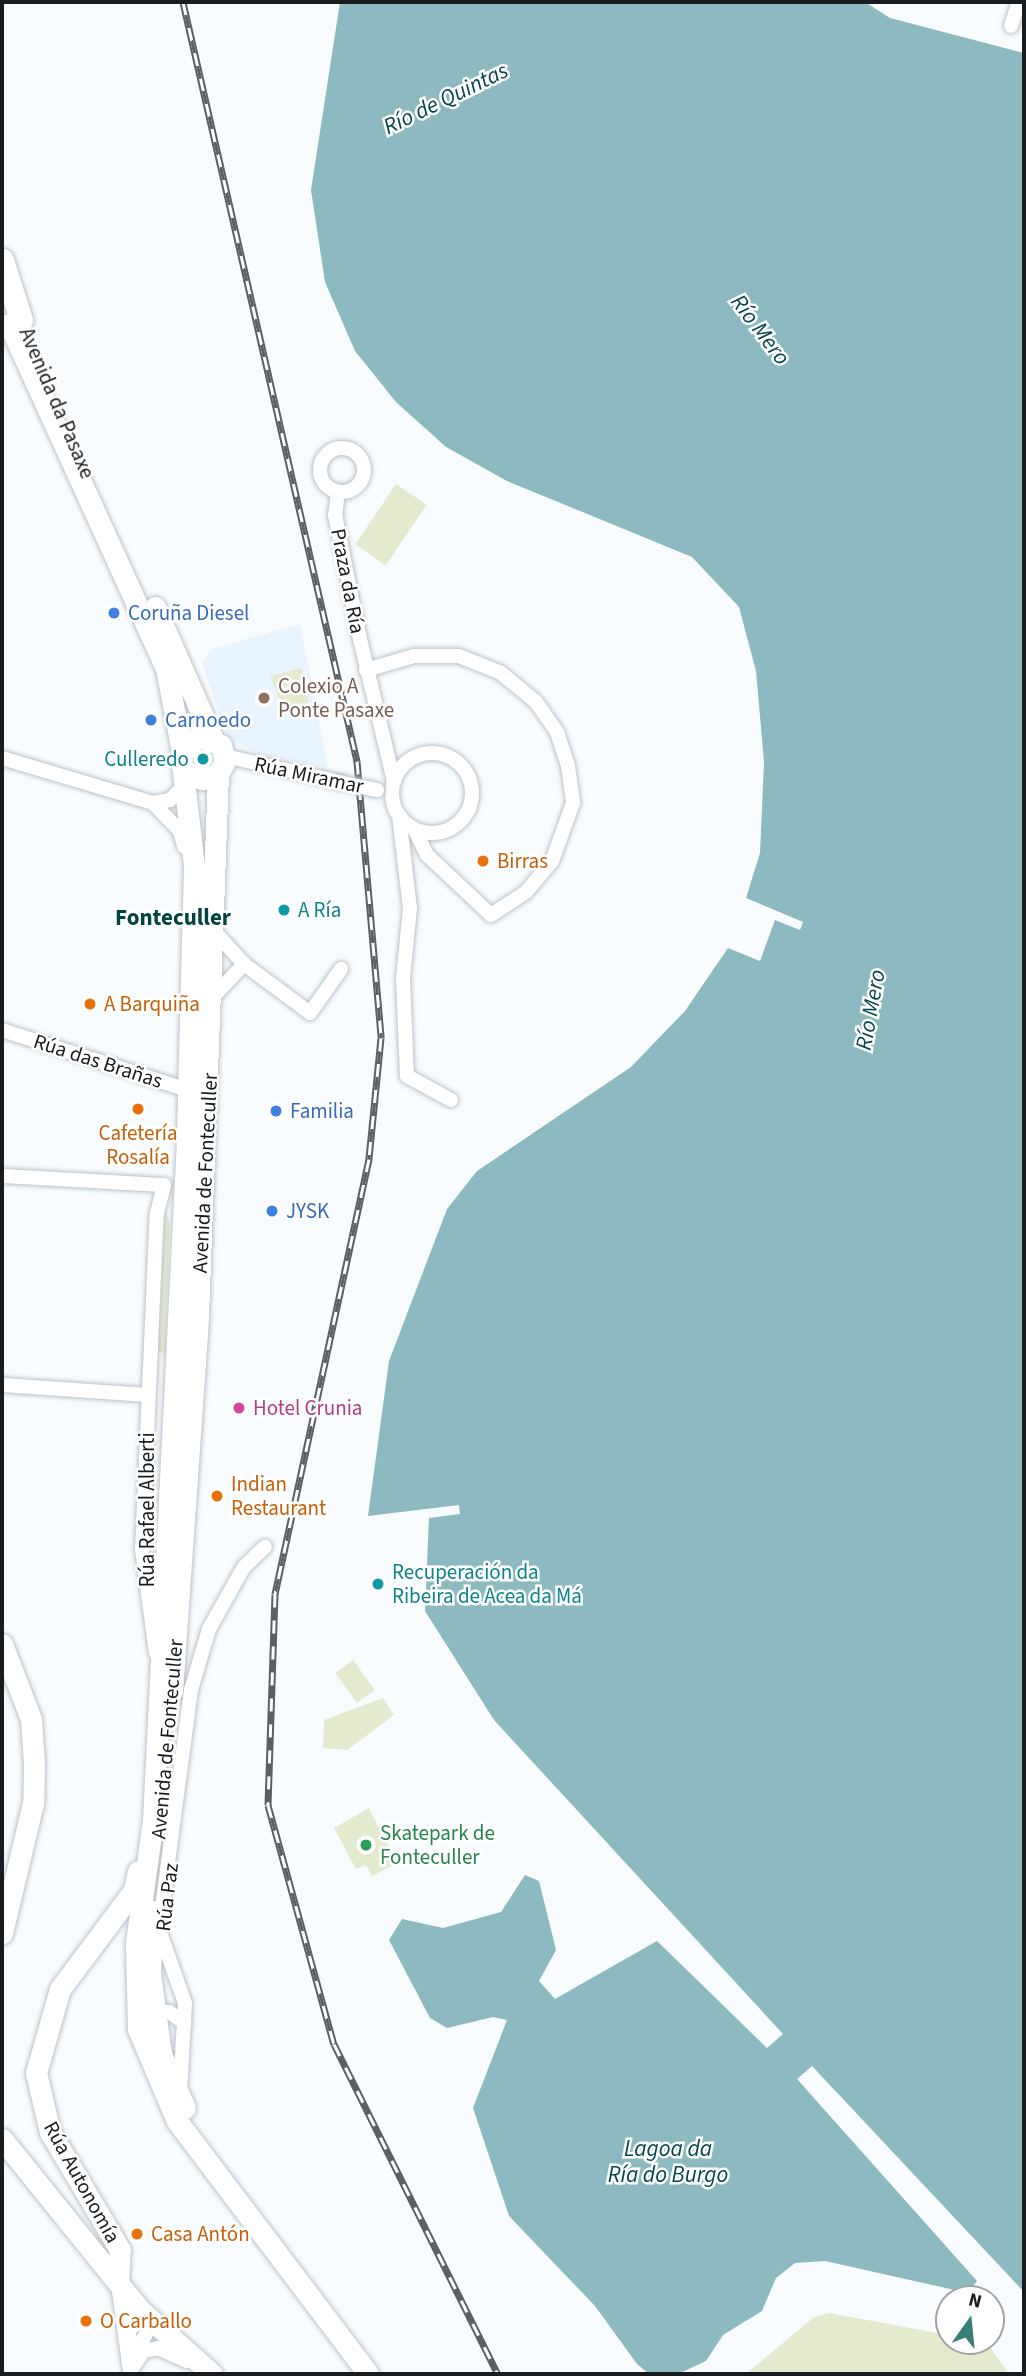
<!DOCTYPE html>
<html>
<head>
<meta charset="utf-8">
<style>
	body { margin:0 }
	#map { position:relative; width:1026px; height:2376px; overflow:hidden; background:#f8fcfe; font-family:"Source Sans 3",sans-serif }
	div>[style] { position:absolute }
	.built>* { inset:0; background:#e8f4fe }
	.green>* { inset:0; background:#e3eacd; transform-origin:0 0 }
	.water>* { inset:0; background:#8db9c0 }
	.roads { filter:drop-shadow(0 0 2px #bbc3ca) drop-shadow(0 0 2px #bbc3ca) }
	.street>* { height:14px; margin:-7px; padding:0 7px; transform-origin:7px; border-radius:7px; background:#fff }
	.street>.ring { margin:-7px; padding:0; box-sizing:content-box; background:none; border:14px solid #fff; border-radius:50% }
	.secondary>* { height:21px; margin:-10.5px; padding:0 10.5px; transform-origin:10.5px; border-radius:10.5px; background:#fff }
	.primary>* { height:23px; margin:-11.5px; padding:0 11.5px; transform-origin:11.5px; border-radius:11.5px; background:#fff }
	.rail>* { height:7px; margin-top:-3.5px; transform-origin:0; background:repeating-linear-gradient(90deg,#fff 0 13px,#5d6063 0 26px); box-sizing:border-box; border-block:2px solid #5d6063 }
	.bridges { filter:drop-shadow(0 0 2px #bbc3ca) drop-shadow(0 0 2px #bbc3ca) }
	.street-bridge>* { height:14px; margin:-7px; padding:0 7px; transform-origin:7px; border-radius:7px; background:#fff }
	.dots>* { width:19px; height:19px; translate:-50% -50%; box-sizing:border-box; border:4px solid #fff; border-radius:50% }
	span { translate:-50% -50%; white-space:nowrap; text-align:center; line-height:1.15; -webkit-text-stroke:5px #fff; paint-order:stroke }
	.street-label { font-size:21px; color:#191c1f }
	.shop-label { font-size:21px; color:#366cbe }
	.left { translate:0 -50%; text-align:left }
	.education-label { font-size:21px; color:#785e54 }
	.culture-label { font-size:21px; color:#0d838f }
	.right { translate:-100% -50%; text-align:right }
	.food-label { font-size:21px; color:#c56008 }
	.hotel-label { font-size:21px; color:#b23c85 }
	.leisure-label { font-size:21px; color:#27864d }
	.water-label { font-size:23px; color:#02464f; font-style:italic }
	.neighbourhood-label { font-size:23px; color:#014441; font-weight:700 }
	.frame { position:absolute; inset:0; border:4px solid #191c1f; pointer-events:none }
	.north { position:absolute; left:935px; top:2285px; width:70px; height:70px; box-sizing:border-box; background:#fff; border:2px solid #a3a4a5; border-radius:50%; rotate:15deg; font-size:19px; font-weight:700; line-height:28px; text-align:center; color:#191c1f }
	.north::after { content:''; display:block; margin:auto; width:24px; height:32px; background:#377e79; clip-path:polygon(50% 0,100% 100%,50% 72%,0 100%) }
</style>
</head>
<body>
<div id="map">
	<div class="built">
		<div style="clip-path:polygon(300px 624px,328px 768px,257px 753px,235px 742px,226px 733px,202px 663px,212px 649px)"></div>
	</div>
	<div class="green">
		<div style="left:396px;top:484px;width:37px;height:73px;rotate:34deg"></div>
		<div style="clip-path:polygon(302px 668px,309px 707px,283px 707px,270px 676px)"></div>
		<div style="clip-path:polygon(165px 1208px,170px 1225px,165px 1353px,158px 1352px)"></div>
		<div style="left:353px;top:1660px;width:37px;height:22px;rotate:54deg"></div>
		<div style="clip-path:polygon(383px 1698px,394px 1715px,347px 1750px,323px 1748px,324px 1720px)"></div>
		<div style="clip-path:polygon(369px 1808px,397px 1863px,372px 1876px,366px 1865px,356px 1869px,334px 1828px)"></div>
		<div style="clip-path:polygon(829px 2313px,949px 2335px,949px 2341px,987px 2343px,1009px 2374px,746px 2374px,814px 2317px)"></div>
	</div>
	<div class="water">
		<div style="clip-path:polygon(340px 2px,865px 2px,890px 18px,1024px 53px,1024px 2292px,812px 2066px,797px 2079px,977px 2281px,968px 2293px,825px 2261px,795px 2263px,776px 2278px,762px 2311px,723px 2335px,706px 2361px,678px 2374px,648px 2373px,637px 2364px,595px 2306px,509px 2216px,473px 2108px,507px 2020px,493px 2017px,447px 2028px,430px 2018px,389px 1940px,402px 1919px,443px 1928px,501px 1912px,525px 1875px,539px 1881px,556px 1950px,539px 1981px,555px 1999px,657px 1941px,767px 2048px,783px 2034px,494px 1720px,425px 1611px,429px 1518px,460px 1514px,459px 1505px,368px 1516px,389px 1361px,447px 1209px,477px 1171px,631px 1067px,685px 1011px,728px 948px,760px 961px,775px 920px,800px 930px,803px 922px,746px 898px,760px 853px,764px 762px,756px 671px,739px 607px,692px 557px,507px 481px,446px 447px,396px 402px,355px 351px,325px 282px,311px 190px)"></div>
	</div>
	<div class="roads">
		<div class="street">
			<div style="left:1011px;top:26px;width:25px;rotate:-72deg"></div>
			<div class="ring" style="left:320px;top:448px;width:30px;height:30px"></div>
			<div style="left:338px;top:492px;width:23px;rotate:97deg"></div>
			<div style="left:335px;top:515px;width:126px;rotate:78.6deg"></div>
			<div style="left:360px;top:639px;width:147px;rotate:76.6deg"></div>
			<div style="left:366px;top:670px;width:50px;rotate:-16.3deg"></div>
			<div style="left:414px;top:656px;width:45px"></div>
			<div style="left:459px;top:656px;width:45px;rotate:22deg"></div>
			<div style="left:501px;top:673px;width:45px;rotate:39.6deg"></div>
			<div style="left:536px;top:702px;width:37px;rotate:55deg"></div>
			<div style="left:557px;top:732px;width:36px;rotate:72deg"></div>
			<div style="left:568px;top:766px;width:37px;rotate:82deg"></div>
			<div style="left:573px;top:803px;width:62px;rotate:109.9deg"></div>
			<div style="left:552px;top:861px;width:40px;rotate:130deg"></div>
			<div style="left:526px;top:892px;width:42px;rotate:146.7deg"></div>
			<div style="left:491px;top:915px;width:88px;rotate:-136.8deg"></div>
			<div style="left:427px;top:855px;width:28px;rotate:-116deg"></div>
			<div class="ring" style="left:392px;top:753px;width:66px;height:66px"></div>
			<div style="left:225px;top:756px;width:117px;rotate:12.8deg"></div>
			<div style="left:2px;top:758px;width:158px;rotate:16.6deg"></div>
			<div style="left:153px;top:803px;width:39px;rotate:46deg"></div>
			<div style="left:180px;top:831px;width:16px;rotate:75deg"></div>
			<div style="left:153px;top:803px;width:17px;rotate:-10deg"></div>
			<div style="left:170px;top:800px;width:24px;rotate:-45deg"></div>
			<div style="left:399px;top:815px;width:94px;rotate:83.3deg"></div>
			<div style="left:410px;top:908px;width:70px;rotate:95.7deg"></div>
			<div style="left:403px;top:978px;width:98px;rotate:87.7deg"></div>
			<div style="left:407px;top:1076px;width:50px;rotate:28.6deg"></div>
			<div style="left:244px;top:964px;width:82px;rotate:36.6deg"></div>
			<div style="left:310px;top:1013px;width:54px;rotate:-54.8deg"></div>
			<div style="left:210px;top:1000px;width:50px;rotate:-46.6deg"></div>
			<div style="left:244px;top:964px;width:47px;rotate:-132.4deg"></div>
			<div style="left:2px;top:1030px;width:202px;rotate:17.9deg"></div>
			<div style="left:2px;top:1176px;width:162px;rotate:3.2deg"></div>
			<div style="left:2px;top:1385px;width:146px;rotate:3.9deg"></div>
			<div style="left:156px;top:1653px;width:104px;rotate:-97.7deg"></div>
			<div style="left:142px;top:1550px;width:337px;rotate:-87.5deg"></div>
			<div style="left:157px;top:1213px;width:29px;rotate:-76deg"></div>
			<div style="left:155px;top:2018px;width:7px;rotate:-82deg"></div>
			<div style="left:156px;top:2011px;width:13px;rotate:4deg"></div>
			<div style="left:169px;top:2012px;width:19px;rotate:35deg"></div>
			<div style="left:180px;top:2092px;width:89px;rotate:-86.8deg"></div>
			<div style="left:185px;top:2003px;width:77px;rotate:-109.6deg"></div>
			<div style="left:159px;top:1930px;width:242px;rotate:-82.4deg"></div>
			<div style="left:191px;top:1690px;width:64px;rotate:-73.6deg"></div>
			<div style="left:209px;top:1629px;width:71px;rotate:-60.6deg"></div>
			<div style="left:244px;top:1567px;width:29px;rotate:-44deg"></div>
			<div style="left:118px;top:2284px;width:88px;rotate:82.1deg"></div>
			<div style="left:130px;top:2371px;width:24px;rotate:-55deg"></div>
			<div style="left:144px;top:2351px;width:14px;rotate:-12deg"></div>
			<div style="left:158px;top:2348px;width:32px;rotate:24deg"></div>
			<div style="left:130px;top:2345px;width:15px;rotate:-94deg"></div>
			<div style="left:129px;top:2330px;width:15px;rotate:-42deg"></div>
			<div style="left:140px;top:2320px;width:12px;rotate:9deg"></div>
			<div style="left:152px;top:2322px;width:42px;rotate:117.2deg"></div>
		</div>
		<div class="secondary">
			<div style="left:9px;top:324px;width:378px;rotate:65.5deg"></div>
			<div style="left:166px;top:668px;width:86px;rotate:79.2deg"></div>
			<div style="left:155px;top:607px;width:142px;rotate:66.3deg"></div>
			<div style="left:187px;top:772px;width:17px;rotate:25deg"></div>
			<div style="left:202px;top:779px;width:17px;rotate:-17deg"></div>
			<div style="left:218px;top:774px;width:15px;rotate:-62deg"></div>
			<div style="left:225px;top:761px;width:16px;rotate:-104deg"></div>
			<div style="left:221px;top:745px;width:25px;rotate:-159deg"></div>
			<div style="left:198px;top:736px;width:25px;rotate:132deg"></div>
			<div style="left:181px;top:755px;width:111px;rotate:83.3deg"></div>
			<div style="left:194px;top:865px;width:275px;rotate:91.5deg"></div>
			<div style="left:187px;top:1140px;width:681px;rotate:92.86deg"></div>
			<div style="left:153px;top:1820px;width:124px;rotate:97.9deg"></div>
			<div style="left:136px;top:1943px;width:86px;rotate:88.7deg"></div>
			<div style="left:138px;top:2029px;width:100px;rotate:67deg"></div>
			<div style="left:177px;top:2121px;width:317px;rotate:52.9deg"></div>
			<div style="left:2px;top:1644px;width:80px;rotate:68.9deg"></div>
			<div style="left:31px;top:1719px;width:45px;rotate:86.2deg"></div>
			<div style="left:34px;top:1764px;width:39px;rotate:91deg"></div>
			<div style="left:33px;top:1803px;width:134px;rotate:103.4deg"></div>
			<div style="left:172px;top:1691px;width:376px;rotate:-86deg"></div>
			<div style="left:198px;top:1316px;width:542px;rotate:-87.89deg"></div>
			<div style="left:153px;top:1911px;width:62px;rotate:92.8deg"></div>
			<div style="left:150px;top:1973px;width:82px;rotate:82.3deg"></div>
			<div style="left:161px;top:2054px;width:59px;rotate:66deg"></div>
			<div style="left:2px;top:2139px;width:218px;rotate:51.1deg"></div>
			<div style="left:139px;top:2309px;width:98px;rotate:41.7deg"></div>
			<div style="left:118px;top:2283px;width:33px;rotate:-87deg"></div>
			<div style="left:120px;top:2250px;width:137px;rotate:-120.7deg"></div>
			<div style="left:50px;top:2132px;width:61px;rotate:-103.3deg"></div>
			<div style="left:36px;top:2073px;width:87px;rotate:-74.1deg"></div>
			<div style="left:60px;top:1989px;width:124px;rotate:-53.2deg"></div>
			<div style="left:134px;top:1890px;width:19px;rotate:-78deg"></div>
		</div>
		<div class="primary">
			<div style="left:2px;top:260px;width:63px;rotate:72.4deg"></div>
		</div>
	</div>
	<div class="rail">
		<div style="left:183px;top:2px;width:779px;rotate:77.09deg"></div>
		<div style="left:357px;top:761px;width:278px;rotate:85deg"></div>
		<div style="left:381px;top:1038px;width:122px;rotate:95.7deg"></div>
		<div style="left:369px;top:1159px;width:445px;rotate:102.2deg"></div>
		<div style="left:275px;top:1594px;width:211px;rotate:91.9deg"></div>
		<div style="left:268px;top:1805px;width:248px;rotate:74.6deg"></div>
		<div style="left:334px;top:2044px;width:369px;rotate:63.6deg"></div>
	</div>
	<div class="bridges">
		<div class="street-bridge">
			<div style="left:339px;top:782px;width:39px;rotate:12deg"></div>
		</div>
	</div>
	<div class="dots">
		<div style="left:114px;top:613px;background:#3f7fe0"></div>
		<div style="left:264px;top:698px;background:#8d6e63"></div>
		<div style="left:151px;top:720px;background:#3f7fe0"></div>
		<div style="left:203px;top:759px;background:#0f9aa8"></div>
		<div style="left:483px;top:861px;background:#e8710a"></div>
		<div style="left:284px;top:910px;background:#0f9aa8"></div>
		<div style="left:90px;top:1004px;background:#e8710a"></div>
		<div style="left:138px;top:1109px;background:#e8710a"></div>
		<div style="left:276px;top:1111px;background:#3f7fe0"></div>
		<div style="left:272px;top:1211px;background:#3f7fe0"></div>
		<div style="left:239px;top:1408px;background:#d1479c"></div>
		<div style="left:217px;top:1496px;background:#e8710a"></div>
		<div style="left:378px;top:1584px;background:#0f9aa8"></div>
		<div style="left:366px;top:1845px;background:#2e9e5b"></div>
		<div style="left:137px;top:2234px;background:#e8710a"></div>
		<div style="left:86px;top:2321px;background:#e8710a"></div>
	</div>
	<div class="street-label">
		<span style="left:57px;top:403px;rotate:67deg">Avenida da Pasaxe</span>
		<span style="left:348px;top:581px;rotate:79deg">Praza da Ría</span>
		<span style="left:309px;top:775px;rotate:12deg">Rúa Miramar</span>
		<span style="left:98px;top:1061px;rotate:18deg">Rúa das Brañas</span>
		<span style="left:205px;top:1173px;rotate:-87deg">Avenida de Fonteculler</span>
		<span style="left:147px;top:1510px;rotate:-90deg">Rúa Rafael Alberti</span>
		<span style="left:167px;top:1739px;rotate:-85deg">Avenida de Fonteculler</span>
		<span style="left:167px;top:1897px;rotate:-83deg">Rúa Paz</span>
		<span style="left:82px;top:2182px;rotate:61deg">Rúa Autonomía</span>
	</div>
	<div class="shop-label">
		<span class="left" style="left:128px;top:613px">Coruña Diesel</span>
		<span class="left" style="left:165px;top:720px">Carnoedo</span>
		<span class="left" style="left:290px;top:1111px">Familia</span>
		<span class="left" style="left:286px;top:1211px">JYSK</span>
	</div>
	<div class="education-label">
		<span class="left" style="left:278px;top:698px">Colexio A<br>Ponte Pasaxe</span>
	</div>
	<div class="culture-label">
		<span class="right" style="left:189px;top:759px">Culleredo</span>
		<span class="left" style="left:298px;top:910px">A Ría</span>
		<span class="left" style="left:392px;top:1584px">Recuperación da<br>Ribeira de Acea da Má</span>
	</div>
	<div class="food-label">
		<span class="left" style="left:497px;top:861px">Birras</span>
		<span class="left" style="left:104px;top:1004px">A Barquiña</span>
		<span style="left:138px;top:1145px">Cafetería<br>Rosalía</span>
		<span class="left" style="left:231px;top:1496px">Indian<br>Restaurant</span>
		<span class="left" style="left:151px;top:2234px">Casa Antón</span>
		<span class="left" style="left:100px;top:2321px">O Carballo</span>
	</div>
	<div class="hotel-label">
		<span class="left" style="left:253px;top:1408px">Hotel Crunia</span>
	</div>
	<div class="leisure-label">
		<span class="left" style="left:380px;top:1845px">Skatepark de<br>Fonteculler</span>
	</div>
	<div class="water-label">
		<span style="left:446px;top:99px;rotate:-26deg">Río de Quintas</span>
		<span style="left:760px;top:330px;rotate:53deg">Río Mero</span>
		<span style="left:871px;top:1010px;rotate:-80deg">Río Mero</span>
		<span style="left:668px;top:2162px">Lagoa da<br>Ría do Burgo</span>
	</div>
	<div class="neighbourhood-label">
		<span style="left:173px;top:918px">Fonteculler</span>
	</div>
	<div class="frame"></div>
	<div class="north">N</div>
</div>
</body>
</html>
